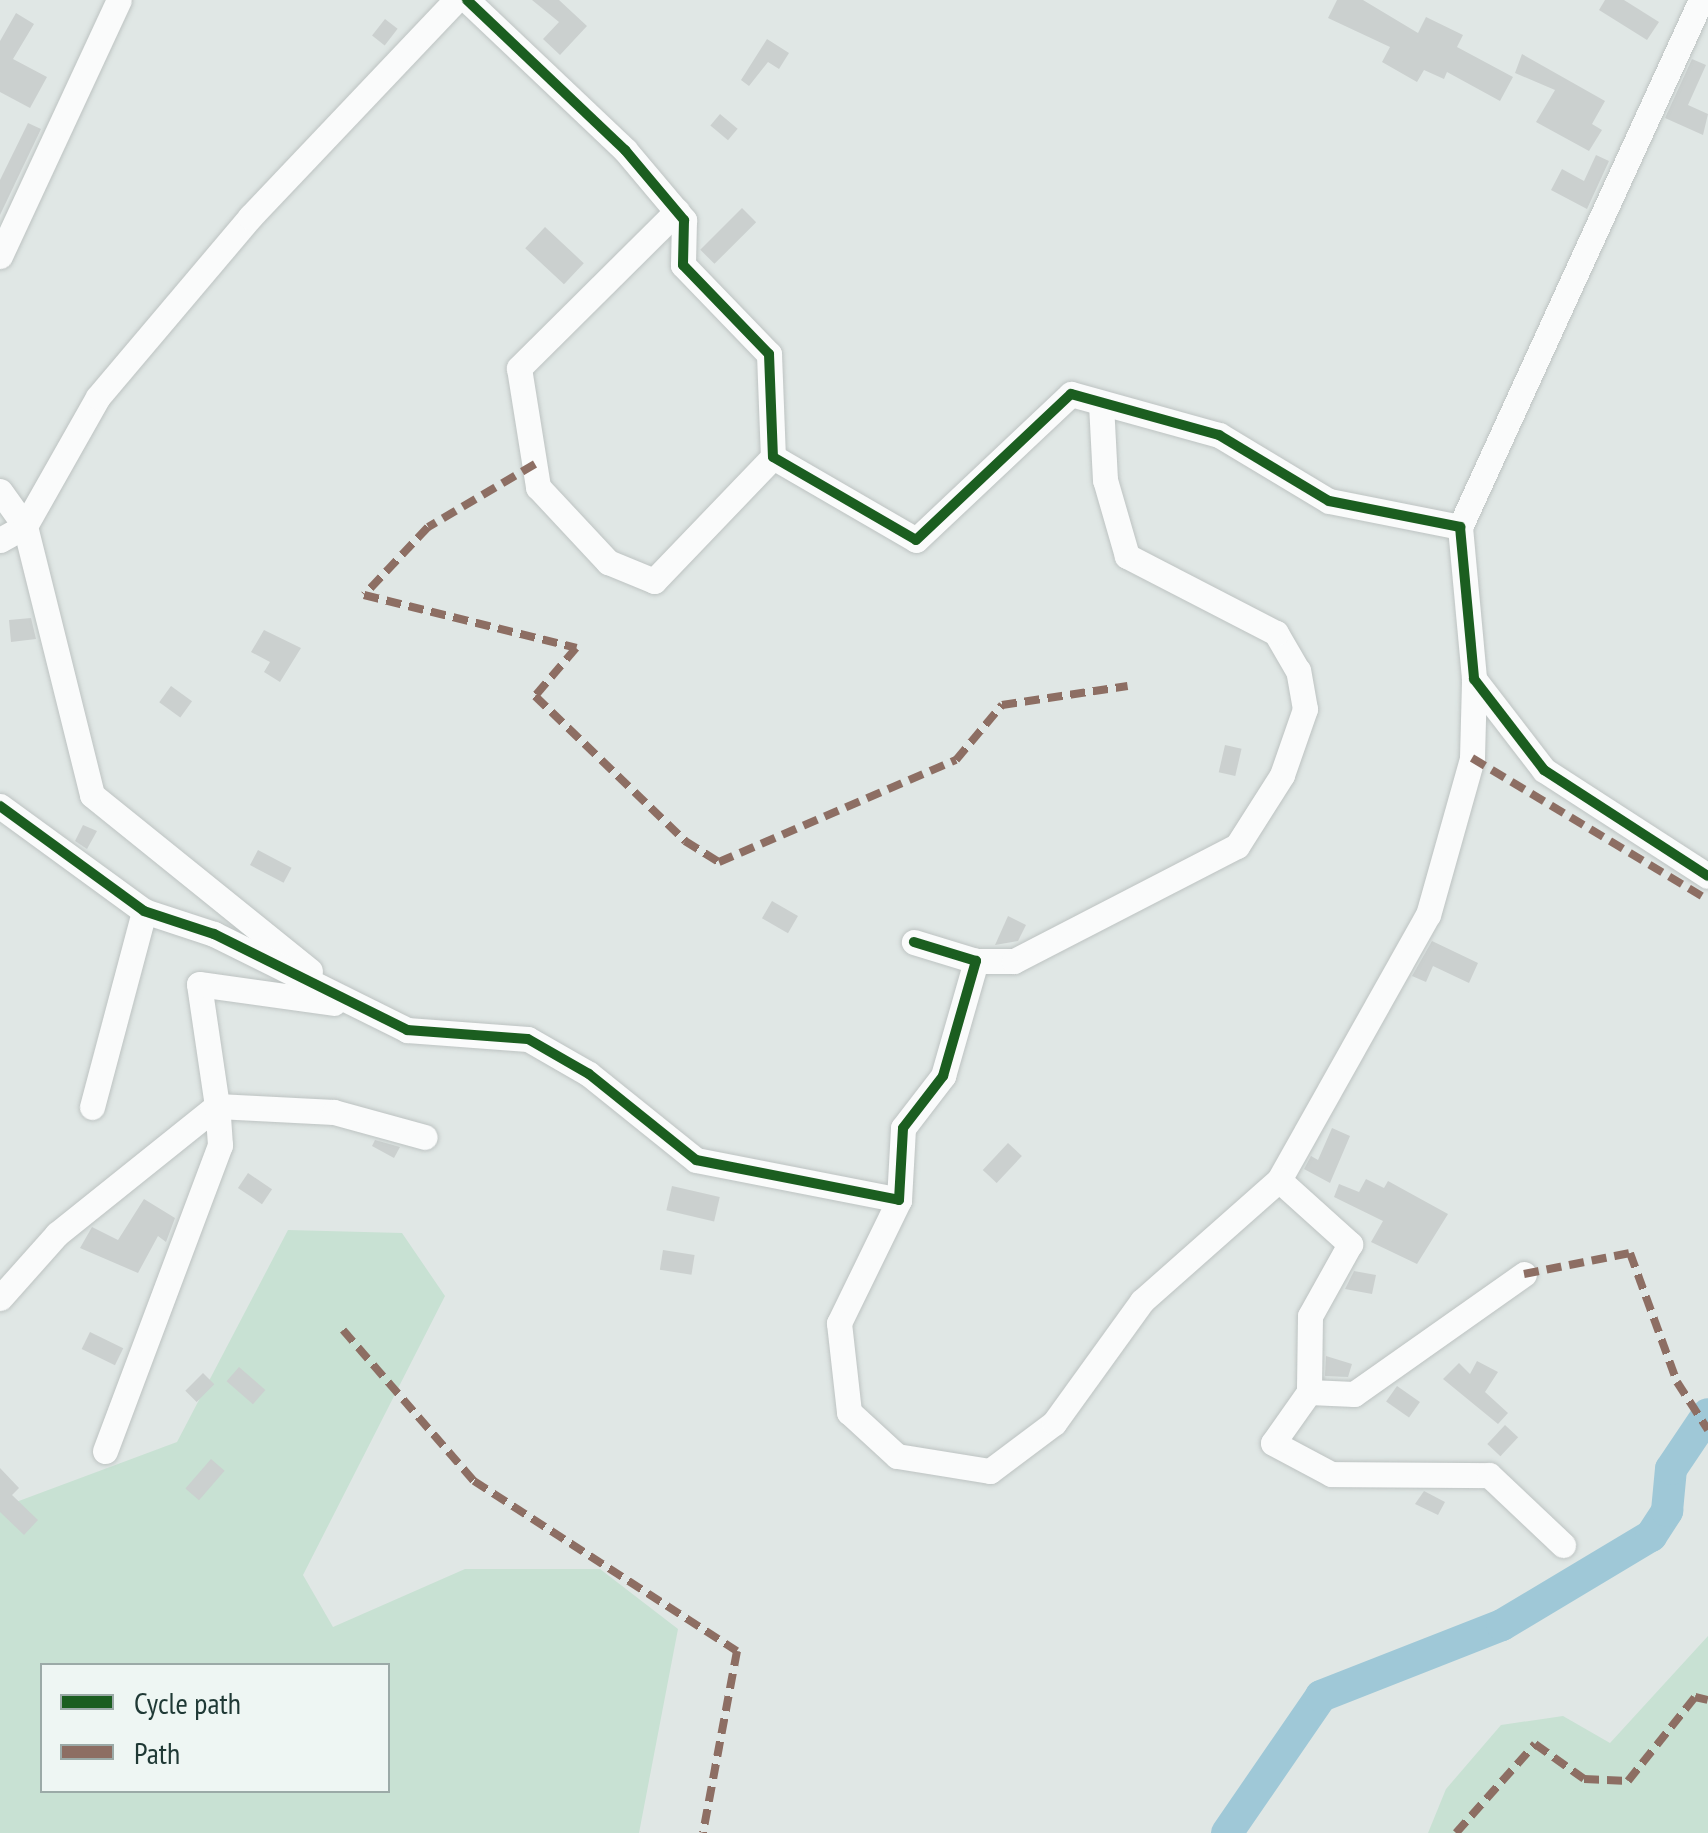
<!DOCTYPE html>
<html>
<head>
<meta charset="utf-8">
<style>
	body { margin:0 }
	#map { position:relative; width:1708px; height:1833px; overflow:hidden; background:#e0e7e5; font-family:"PT Sans Narrow",sans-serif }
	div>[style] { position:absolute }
	.green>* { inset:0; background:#c8e1d3 }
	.river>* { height:32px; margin:-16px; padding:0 16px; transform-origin:16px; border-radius:16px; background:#9fc8d7 }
	.building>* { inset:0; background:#cbd0cf; transform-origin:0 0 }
	.roads { filter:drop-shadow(0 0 2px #bdc3c2) drop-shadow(0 0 2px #bdc3c2) }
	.minor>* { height:25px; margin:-12.5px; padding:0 12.5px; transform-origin:12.5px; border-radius:12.5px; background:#fafbfb }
	.quiet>* { height:8px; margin-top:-4px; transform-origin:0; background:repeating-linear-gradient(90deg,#8d6e63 0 15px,transparent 0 23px) }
	.cycleway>* { height:10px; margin:-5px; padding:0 5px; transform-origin:5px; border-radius:5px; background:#1b5e20 }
	span { translate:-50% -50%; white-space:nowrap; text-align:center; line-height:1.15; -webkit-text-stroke:8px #eef6f3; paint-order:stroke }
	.legend { position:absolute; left:40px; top:1663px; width:350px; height:130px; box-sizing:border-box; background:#eef6f3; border:2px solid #9baaa7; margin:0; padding:12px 18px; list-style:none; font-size:30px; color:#1f3935 }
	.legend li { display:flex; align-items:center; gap:20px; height:50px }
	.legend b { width:50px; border:2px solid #9baaa7 }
</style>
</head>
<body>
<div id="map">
	<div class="green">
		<div style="clip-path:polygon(evenodd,288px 1230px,402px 1233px,445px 1296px,303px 1575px,333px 1627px,465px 1569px,600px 1569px,678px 1629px,639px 1833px,0 1833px,0 1508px,177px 1442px,288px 1230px,42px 1666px,388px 1666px,388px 1790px,42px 1790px,42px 1666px)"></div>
		<div style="clip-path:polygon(1708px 1636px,1708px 1833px,1428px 1833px,1446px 1789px,1501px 1725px,1563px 1716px,1610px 1743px)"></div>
	</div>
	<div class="river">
		<div style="left:1227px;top:1833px;width:166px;rotate:-55.5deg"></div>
		<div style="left:1321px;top:1696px;width:194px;rotate:-21.4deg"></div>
		<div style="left:1502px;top:1625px;width:174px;rotate:-30.9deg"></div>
		<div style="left:1651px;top:1536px;width:30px;rotate:-57deg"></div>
		<div style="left:1667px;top:1511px;width:42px;rotate:-84.6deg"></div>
		<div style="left:1671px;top:1469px;width:66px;rotate:-56.1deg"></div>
	</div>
	<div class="building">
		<div style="clip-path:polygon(532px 0,559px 0,587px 26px,560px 55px,543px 39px,559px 22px)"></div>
		<div style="clip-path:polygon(1337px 0,1363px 0,1418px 33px,1426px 17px,1463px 35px,1457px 47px,1513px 77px,1500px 101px,1447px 72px,1444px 79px,1424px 70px,1417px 82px,1382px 62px,1390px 47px,1328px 18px)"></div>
		<div style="clip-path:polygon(1605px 0,1624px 0,1659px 22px,1647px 40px,1599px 10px)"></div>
		<div style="clip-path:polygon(16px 13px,34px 24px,13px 59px,47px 77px,30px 108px,0 92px,0 41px)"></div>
		<div style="left:385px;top:19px;width:16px;height:21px;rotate:38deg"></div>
		<div style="clip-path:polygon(767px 39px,789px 53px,779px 69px,768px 62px,749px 86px,741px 80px)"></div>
		<div style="clip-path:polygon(1522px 54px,1605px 101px,1592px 124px,1602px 130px,1589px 151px,1536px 122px,1555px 90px,1515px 73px)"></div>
		<div style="clip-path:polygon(1692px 59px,1706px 65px,1688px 105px,1708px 114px,1703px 135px,1665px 118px)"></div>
		<div style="left:720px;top:114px;width:23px;height:15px;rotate:40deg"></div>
		<div style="clip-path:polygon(28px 123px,41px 129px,0 215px,0 180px)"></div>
		<div style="clip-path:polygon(1596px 155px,1609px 161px,1587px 209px,1551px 190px,1562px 169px,1584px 181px)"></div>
		<div style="left:742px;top:208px;width:20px;height:59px;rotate:45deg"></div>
		<div style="left:545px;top:227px;width:53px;height:29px;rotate:43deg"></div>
		<div style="clip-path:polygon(31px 618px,36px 639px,11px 642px,9px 620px)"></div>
		<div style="clip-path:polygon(264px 630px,301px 648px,280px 682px,264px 672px,270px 662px,251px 652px)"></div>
		<div style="left:171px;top:686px;width:26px;height:20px;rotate:36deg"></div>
		<div style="left:1225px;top:745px;width:17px;height:28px;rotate:13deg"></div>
		<div style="clip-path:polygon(83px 825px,97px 831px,87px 849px,75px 841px)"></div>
		<div style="left:258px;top:850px;width:38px;height:17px;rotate:28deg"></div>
		<div style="left:772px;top:901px;width:30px;height:20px;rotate:30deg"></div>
		<div style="clip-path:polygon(1008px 916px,1026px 925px,1018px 941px,995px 945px)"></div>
		<div style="clip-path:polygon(1432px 941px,1478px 963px,1469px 983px,1433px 966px,1426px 982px,1412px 976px)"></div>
		<div style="clip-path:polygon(1332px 1128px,1350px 1136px,1330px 1183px,1304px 1169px,1311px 1156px,1318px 1160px)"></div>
		<div style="clip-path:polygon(375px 1140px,400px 1147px,394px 1158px,372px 1146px)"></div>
		<div style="left:1008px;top:1143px;width:19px;height:37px;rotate:43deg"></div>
		<div style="left:248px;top:1173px;width:29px;height:18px;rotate:34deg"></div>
		<div style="clip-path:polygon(1366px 1179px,1384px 1188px,1388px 1181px,1448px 1214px,1417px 1264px,1371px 1242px,1383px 1221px,1334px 1197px,1339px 1184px,1359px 1192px)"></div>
		<div style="left:672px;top:1186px;width:49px;height:25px;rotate:13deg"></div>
		<div style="clip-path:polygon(144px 1199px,175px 1218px,166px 1242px,158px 1236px,138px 1273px,80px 1248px,92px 1227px,118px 1240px)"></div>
		<div style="left:663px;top:1250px;width:32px;height:20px;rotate:9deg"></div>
		<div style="clip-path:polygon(1354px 1271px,1376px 1275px,1372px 1294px,1345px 1289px)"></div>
		<div style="left:90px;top:1332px;width:37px;height:19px;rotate:26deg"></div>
		<div style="clip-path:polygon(1326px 1356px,1352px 1364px,1348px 1377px,1325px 1376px)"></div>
		<div style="clip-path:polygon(1477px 1361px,1498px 1372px,1485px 1392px,1508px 1413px,1498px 1424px,1443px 1379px,1459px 1363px,1470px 1374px)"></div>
		<div style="left:239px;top:1367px;width:35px;height:19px;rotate:41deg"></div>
		<div style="left:203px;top:1373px;width:16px;height:25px;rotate:45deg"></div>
		<div style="left:1397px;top:1386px;width:28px;height:19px;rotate:35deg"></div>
		<div style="left:1505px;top:1425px;width:18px;height:26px;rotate:43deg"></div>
		<div style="left:211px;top:1459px;width:18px;height:39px;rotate:41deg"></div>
		<div style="clip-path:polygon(0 1468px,19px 1488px,12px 1495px,38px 1520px,24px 1535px,0 1512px)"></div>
		<div style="clip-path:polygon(1424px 1491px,1445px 1502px,1438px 1515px,1415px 1504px)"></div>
	</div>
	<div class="roads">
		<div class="minor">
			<div style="left:467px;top:0;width:218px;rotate:43.5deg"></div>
			<div style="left:625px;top:150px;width:92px;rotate:49.9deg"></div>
			<div style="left:684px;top:220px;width:45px;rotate:91.3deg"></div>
			<div style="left:683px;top:265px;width:124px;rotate:46deg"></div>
			<div style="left:769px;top:354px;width:103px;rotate:87.8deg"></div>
			<div style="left:773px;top:457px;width:165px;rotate:30.1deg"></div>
			<div style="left:916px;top:540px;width:213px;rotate:-43.3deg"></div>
			<div style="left:1071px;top:394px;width:154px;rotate:15.5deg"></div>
			<div style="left:1219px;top:435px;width:128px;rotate:31deg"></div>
			<div style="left:1329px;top:501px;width:134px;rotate:11.2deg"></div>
			<div style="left:1460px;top:527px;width:153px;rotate:84.7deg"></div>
			<div style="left:1474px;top:679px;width:115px;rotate:52.4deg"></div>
			<div style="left:1544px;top:770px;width:195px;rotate:32.9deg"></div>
			<div style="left:677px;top:211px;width:223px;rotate:135.2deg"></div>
			<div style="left:519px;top:368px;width:121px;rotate:80.9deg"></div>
			<div style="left:538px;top:487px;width:103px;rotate:47deg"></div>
			<div style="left:608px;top:562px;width:50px;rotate:22.4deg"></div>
			<div style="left:654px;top:581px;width:172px;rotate:-46.2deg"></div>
			<div style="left:0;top:256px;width:282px;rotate:-65.1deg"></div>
			<div style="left:0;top:491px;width:43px;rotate:54.5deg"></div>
			<div style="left:25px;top:526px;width:277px;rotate:76deg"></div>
			<div style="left:92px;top:795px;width:280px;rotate:38.9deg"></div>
			<div style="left:1460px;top:527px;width:579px;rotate:-65.43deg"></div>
			<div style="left:0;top:540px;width:29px;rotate:-29deg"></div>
			<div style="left:25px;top:526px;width:148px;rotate:-60.5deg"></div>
			<div style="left:98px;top:397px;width:236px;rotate:-49.8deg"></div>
			<div style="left:250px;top:217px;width:299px;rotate:-46.5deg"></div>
			<div style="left:0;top:806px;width:178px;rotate:36.1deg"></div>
			<div style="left:144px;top:911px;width:74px;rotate:18.2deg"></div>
			<div style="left:214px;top:934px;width:216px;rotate:26.4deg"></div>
			<div style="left:407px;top:1030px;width:121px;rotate:4.3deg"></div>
			<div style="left:528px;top:1039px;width:70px;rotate:29.8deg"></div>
			<div style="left:589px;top:1074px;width:137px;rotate:38.8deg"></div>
			<div style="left:696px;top:1160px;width:207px;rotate:11.1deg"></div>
			<div style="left:899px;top:1200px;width:72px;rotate:-86.8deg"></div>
			<div style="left:903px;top:1128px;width:66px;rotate:-52.4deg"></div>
			<div style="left:943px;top:1076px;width:120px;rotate:-74deg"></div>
			<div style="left:976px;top:961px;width:65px;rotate:-163deg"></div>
			<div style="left:976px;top:961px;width:38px"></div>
			<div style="left:1014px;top:961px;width:251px;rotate:-27.3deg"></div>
			<div style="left:1237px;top:846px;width:84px;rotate:-57.6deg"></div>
			<div style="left:1282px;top:775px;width:70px;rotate:-70.8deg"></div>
			<div style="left:1305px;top:709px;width:39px;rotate:-100deg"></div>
			<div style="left:1298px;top:671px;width:44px;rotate:-120.1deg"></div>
			<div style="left:1276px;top:633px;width:168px;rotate:-152.7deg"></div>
			<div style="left:1127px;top:556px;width:79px;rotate:-106.1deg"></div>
			<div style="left:1105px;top:480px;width:77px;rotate:-93deg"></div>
			<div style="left:92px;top:1107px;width:203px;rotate:-75.1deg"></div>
			<div style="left:1279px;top:1180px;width:304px;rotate:-60.7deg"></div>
			<div style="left:1428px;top:915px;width:163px;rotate:-74.3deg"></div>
			<div style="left:1472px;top:758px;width:79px;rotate:-88.5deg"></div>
			<div style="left:899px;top:1200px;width:137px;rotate:116deg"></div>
			<div style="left:839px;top:1323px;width:90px;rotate:83.6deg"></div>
			<div style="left:849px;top:1412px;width:65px;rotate:42.5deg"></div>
			<div style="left:897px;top:1456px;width:94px;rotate:9.2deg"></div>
			<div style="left:990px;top:1471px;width:80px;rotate:-36.9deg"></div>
			<div style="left:1054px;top:1423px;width:150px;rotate:-54.2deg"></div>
			<div style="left:1142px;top:1301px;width:183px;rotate:-41.5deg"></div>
			<div style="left:1279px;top:1180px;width:96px;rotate:42deg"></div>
			<div style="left:1350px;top:1244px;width:82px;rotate:119.1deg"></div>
			<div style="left:1310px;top:1316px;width:76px;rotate:90.8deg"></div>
			<div style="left:1309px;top:1392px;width:45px;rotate:2.5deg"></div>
			<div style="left:1354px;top:1394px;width:208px;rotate:-35.2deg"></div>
			<div style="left:0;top:1298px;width:86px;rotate:-48.3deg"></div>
			<div style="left:57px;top:1234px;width:205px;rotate:-38.7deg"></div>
			<div style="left:217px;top:1106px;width:123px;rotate:-98.4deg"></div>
			<div style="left:199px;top:984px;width:136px;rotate:8deg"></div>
			<div style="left:1309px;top:1392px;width:62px;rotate:125.2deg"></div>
			<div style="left:1273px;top:1443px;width:66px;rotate:28.1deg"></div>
			<div style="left:1331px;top:1474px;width:158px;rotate:0.4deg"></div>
			<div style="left:1489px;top:1475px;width:102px;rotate:43.4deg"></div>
			<div style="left:105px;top:1451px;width:327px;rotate:-69.4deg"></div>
			<div style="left:220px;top:1145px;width:39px;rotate:-94deg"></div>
			<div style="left:217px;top:1106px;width:117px;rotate:2.9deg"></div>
			<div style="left:334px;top:1112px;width:94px;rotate:15.4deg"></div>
		</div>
	</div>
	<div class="quiet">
		<div style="left:535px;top:464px;width:124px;rotate:149.5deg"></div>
		<div style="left:428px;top:527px;width:93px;rotate:133.3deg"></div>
		<div style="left:364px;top:595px;width:219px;rotate:14deg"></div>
		<div style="left:576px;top:648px;width:63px;rotate:130.5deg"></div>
		<div style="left:535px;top:696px;width:209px;rotate:44deg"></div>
		<div style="left:685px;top:841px;width:40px;rotate:32deg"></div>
		<div style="left:719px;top:862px;width:258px;rotate:-23.3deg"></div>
		<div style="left:956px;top:760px;width:72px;rotate:-50.1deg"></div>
		<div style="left:1002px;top:705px;width:127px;rotate:-8.6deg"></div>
		<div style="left:1472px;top:758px;width:275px;rotate:31deg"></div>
		<div style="left:1524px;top:1274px;width:108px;rotate:-11.2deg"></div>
		<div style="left:1630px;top:1253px;width:137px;rotate:70deg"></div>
		<div style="left:1677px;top:1382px;width:57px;rotate:57.1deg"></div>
		<div style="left:343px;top:1330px;width:200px;rotate:49.1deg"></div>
		<div style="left:474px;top:1481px;width:313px;rotate:32.9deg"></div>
		<div style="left:737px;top:1651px;width:185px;rotate:100.6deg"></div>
		<div style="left:1456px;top:1833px;width:119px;rotate:-48.4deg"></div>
		<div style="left:1535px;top:1744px;width:60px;rotate:35.5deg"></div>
		<div style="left:1584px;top:1779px;width:44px;rotate:2.6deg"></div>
		<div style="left:1628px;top:1781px;width:107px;rotate:-51.4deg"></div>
		<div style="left:1695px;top:1697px;width:13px;rotate:13deg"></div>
	</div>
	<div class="cycleway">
		<div style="left:467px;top:0;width:218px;rotate:43.5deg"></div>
		<div style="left:625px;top:150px;width:92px;rotate:49.9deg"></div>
		<div style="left:684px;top:220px;width:45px;rotate:91.3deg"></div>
		<div style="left:683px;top:265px;width:124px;rotate:46deg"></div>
		<div style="left:769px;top:354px;width:103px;rotate:87.8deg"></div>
		<div style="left:773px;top:457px;width:165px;rotate:30.1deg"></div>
		<div style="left:916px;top:540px;width:213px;rotate:-43.3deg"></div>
		<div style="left:1071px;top:394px;width:154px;rotate:15.5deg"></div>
		<div style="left:1219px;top:435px;width:128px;rotate:31deg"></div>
		<div style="left:1329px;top:501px;width:134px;rotate:11.2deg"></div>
		<div style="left:1460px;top:527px;width:153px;rotate:84.7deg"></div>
		<div style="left:1474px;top:679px;width:115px;rotate:52.4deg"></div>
		<div style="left:1544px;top:770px;width:195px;rotate:32.9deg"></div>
		<div style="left:0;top:806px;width:178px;rotate:36.1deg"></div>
		<div style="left:144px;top:911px;width:74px;rotate:18.2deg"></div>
		<div style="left:214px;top:934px;width:216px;rotate:26.4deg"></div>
		<div style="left:407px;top:1030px;width:121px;rotate:4.3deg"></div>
		<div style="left:528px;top:1039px;width:70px;rotate:29.8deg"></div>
		<div style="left:589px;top:1074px;width:137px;rotate:38.8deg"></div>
		<div style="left:696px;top:1160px;width:207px;rotate:11.1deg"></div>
		<div style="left:899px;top:1200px;width:72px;rotate:-86.8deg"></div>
		<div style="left:903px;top:1128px;width:66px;rotate:-52.4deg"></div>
		<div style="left:943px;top:1076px;width:120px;rotate:-74deg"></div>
		<div style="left:976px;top:961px;width:65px;rotate:-163deg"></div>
	</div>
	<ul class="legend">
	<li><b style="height:12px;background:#1b5e20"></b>Cycle path</li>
	<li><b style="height:12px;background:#8d6e63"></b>Path</li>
	</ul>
</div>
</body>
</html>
